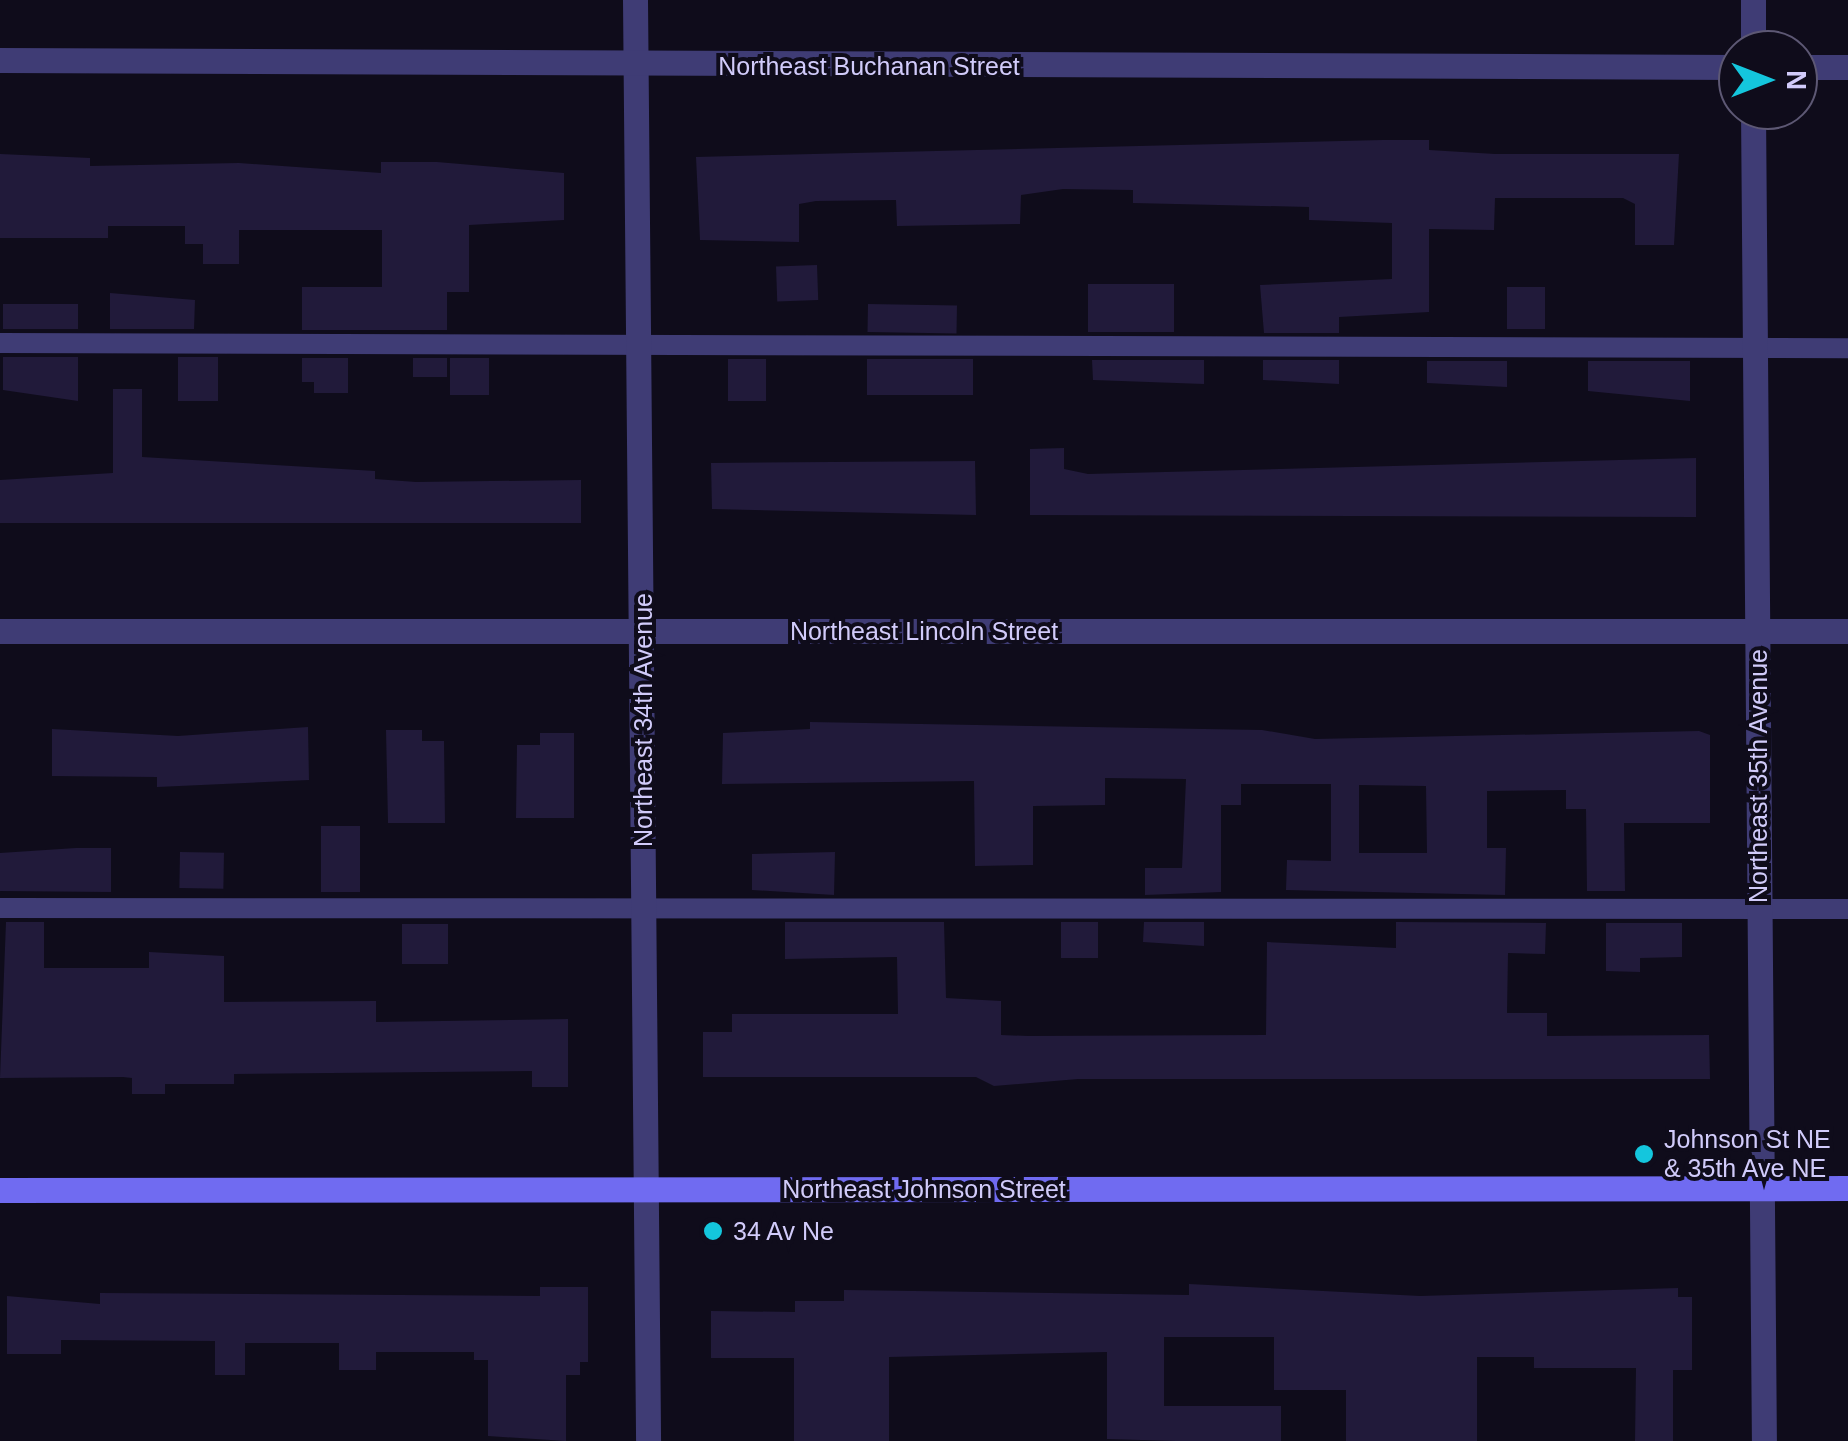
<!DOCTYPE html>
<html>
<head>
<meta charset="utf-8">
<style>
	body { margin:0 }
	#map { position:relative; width:1848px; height:1441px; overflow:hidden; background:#0f0c1b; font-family:Helvetica,sans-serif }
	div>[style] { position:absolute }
	.building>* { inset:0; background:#211a3a; transform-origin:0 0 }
	.lane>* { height:20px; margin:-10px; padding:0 10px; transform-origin:10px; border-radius:10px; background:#3f3c75 }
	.street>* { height:25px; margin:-12.5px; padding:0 12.5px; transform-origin:12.5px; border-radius:12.5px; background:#3f3c75 }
	.secondary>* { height:25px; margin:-12.5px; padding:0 12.5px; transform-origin:12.5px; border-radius:12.5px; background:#706bf1 }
	.dots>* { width:28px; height:28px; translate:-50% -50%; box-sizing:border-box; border:5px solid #0f0c1b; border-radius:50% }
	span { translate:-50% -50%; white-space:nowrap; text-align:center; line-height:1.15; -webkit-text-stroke:8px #0f0c1b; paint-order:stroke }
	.street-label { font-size:25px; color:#d1cbfa }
	.poi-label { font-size:25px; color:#d1cbfa }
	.left { translate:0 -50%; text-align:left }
	.north { position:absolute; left:1718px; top:30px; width:100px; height:100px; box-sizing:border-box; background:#0f0c1b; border:2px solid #5d5874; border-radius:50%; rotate:90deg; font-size:28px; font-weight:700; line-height:40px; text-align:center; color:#d1cbfa }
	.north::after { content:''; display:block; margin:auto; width:35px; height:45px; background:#14c6dd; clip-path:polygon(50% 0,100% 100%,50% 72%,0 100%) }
</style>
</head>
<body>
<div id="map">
	<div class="building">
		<div style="clip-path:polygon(1383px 140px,1429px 140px,1429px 150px,1495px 154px,1679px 154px,1674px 245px,1635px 245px,1635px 204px,1623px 198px,1495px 198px,1494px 230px,1429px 229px,1429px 312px,1339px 317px,1339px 333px,1264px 333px,1260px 285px,1392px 279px,1392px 223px,1309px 220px,1309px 207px,1133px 203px,1133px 190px,1063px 189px,1021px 195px,1020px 224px,897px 226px,896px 200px,816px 201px,799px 204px,799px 242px,700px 240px,696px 157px)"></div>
		<div style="clip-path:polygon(0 154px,90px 158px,90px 166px,239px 163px,381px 173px,381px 162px,437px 162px,564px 173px,564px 220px,469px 225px,469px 292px,447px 292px,447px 330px,302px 330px,302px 287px,382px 287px,382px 230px,239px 230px,239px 264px,203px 264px,203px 244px,185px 244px,185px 226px,108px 226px,108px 238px,0 238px)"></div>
		<div style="left:817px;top:265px;width:35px;height:41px;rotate:88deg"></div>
		<div style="left:1174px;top:284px;width:48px;height:86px;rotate:90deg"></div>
		<div style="left:1507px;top:287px;width:38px;height:42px"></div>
		<div style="clip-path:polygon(110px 293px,195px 300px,194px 329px,110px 329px)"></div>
		<div style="left:3px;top:304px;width:75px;height:25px"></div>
		<div style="left:868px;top:304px;width:89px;height:28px;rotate:1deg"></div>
		<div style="clip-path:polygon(3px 357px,78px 357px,78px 401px,3px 390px)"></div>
		<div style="left:178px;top:357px;width:40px;height:44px"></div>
		<div style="clip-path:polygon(302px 358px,348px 358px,348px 393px,314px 393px,314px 382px,302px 382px)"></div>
		<div style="left:413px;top:358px;width:34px;height:19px"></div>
		<div style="left:450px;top:358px;width:39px;height:37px"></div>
		<div style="left:728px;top:359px;width:38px;height:42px"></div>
		<div style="left:867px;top:359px;width:106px;height:36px"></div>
		<div style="clip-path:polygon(1092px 360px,1204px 360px,1204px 384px,1093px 380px)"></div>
		<div style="clip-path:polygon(1263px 360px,1339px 360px,1339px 384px,1263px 380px)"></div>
		<div style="clip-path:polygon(1427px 361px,1507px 361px,1507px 387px,1427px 383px)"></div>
		<div style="clip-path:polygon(1588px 361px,1690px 361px,1690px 401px,1588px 391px)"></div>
		<div style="clip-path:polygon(113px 389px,142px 389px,142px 457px,375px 471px,375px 479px,416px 482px,581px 480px,581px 523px,0 523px,0 480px,113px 473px)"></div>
		<div style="clip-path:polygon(1064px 448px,1064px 469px,1088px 474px,1696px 458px,1696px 517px,1030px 515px,1030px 449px)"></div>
		<div style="clip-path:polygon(975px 461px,976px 515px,712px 509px,711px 463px)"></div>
		<div style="clip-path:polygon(evenodd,810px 722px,1262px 730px,1315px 739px,1699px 731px,1710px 735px,1710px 823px,1624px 823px,1625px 891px,1587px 891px,1586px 809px,1566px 809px,1566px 790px,1487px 791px,1487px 848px,1506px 848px,1505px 895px,1286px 890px,1287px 860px,1331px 861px,1331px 784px,1241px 784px,1241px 805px,1221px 805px,1221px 892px,1145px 895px,1145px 868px,1182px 868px,1186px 779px,1105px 778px,1105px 805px,1033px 806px,1033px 865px,975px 866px,974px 781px,722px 784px,723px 733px,810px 729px,810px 722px,1359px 785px,1426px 786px,1427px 853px,1359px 853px,1359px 785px)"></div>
		<div style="clip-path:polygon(308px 727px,309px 780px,157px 787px,157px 777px,52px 776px,52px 729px,178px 736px)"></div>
		<div style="clip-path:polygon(386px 730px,422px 730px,422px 741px,444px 741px,445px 823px,388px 823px)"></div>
		<div style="clip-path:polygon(540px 733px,574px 733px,574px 818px,516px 818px,517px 745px,540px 745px)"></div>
		<div style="left:321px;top:826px;width:39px;height:66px"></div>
		<div style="clip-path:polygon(76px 848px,111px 848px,111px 892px,0 891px,0 853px)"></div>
		<div style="left:180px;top:852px;width:44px;height:36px;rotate:1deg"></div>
		<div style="clip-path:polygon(835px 852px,834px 895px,752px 890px,752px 854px)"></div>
		<div style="clip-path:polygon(6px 922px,44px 922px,44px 968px,149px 968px,149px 952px,224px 956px,224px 1002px,376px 1001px,376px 1022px,568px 1019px,568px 1087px,532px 1087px,532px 1071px,234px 1074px,234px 1084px,165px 1084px,165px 1094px,132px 1094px,132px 1078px,123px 1077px,0 1078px)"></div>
		<div style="clip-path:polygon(785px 922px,944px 922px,946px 998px,1001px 1001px,1001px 1035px,1028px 1036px,1266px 1035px,1267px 942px,1396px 948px,1396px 922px,1546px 923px,1545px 954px,1508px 953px,1507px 1013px,1547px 1013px,1547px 1036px,1709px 1035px,1710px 1079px,1078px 1079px,994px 1086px,976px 1077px,703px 1077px,703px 1032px,732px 1032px,732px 1014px,898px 1014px,897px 957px,785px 959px)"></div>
		<div style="left:1061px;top:922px;width:37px;height:36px"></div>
		<div style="clip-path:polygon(1144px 922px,1204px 922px,1204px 946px,1143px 942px)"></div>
		<div style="clip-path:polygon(1606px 923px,1682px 923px,1682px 957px,1640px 958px,1640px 972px,1606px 971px)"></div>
		<div style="left:402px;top:924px;width:46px;height:40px"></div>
		<div style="clip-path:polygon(1189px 1284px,1420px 1296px,1678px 1288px,1678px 1297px,1692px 1297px,1692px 1370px,1673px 1370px,1673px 1441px,1635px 1441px,1636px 1368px,1534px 1368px,1534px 1357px,1477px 1357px,1477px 1441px,1346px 1441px,1346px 1390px,1274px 1390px,1274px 1337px,1164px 1337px,1164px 1406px,1281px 1406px,1281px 1441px,1176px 1441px,1107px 1439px,1107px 1352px,889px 1357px,889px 1441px,794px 1441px,794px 1358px,711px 1358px,711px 1311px,795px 1312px,795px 1301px,844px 1301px,844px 1290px,1189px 1295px)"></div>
		<div style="clip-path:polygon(540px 1287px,588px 1287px,588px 1362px,580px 1362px,580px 1375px,566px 1375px,566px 1441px,488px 1436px,488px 1360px,474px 1360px,474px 1352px,376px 1352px,376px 1370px,339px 1370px,339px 1343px,245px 1343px,245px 1375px,215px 1375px,215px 1341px,61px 1340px,61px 1354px,7px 1354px,7px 1296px,100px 1304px,100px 1293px,540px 1296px)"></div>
	</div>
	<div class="lane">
		<div style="left:0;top:343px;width:1848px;rotate:0.16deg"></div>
		<div style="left:0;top:908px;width:1848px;rotate:0.03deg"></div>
	</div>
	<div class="street">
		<div style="left:635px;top:0;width:1441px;rotate:89.48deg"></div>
		<div style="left:1753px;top:0;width:50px;rotate:90deg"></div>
		<div style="left:0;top:60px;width:1738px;rotate:0.23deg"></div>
		<div style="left:1798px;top:67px;width:50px"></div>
		<div style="left:1753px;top:110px;width:1331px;rotate:89.53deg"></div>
		<div style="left:0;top:631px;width:1848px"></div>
	</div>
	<div class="secondary">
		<div style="left:0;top:1190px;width:1848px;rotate:-0.06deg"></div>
	</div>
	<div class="dots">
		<div style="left:1644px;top:1154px;background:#14c6dd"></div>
		<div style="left:713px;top:1231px;background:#14c6dd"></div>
	</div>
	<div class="street-label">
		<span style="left:869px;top:66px">Northeast Buchanan Street</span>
		<span style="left:924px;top:631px">Northeast Lincoln Street</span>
		<span style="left:643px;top:720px;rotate:-90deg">Northeast 34th Avenue</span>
		<span style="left:1758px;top:776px;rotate:-90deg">Northeast 35th Avenue</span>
		<span style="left:924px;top:1189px">Northeast Johnson Street</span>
	</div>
	<div class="poi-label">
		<span class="left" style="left:1664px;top:1154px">Johnson St NE<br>&amp; 35th Ave NE</span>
		<span class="left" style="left:733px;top:1231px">34 Av Ne</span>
	</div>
	<div class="north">N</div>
</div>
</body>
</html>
